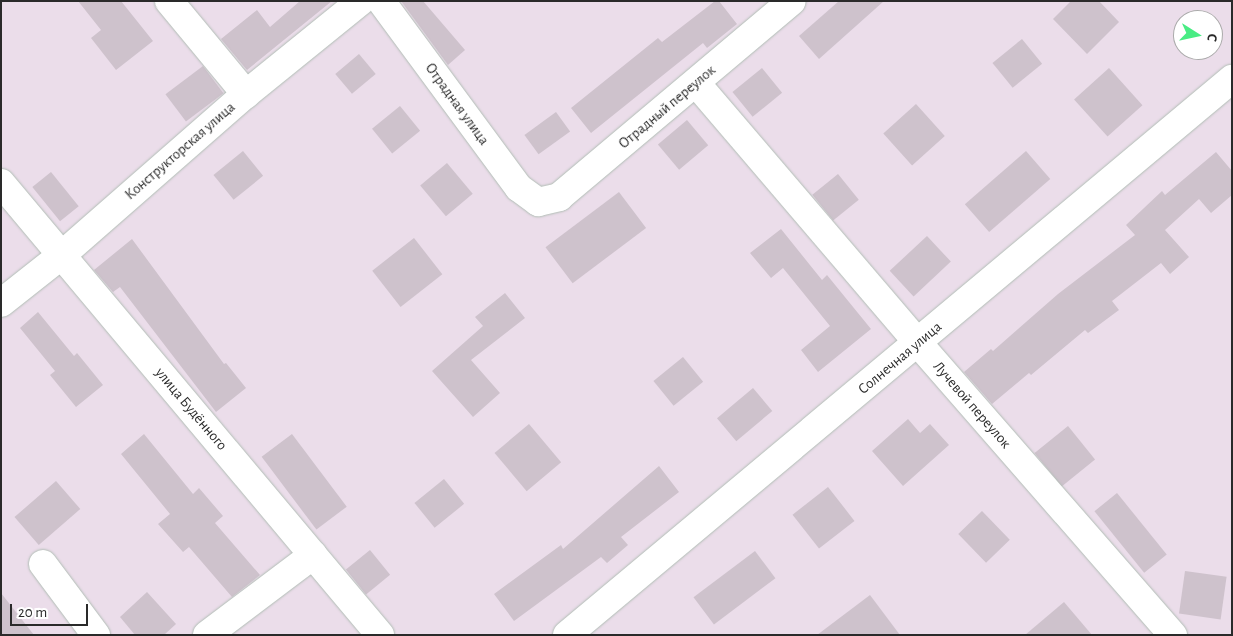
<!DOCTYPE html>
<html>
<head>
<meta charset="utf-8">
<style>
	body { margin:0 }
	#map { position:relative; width:1233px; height:636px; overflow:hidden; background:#ebddea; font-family:"Alegreya Sans",sans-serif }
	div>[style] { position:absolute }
	.building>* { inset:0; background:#cec2cc; transform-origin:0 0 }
	.roads { filter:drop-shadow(0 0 1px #b1bdb5) drop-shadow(0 0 1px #b1bdb5) }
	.minor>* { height:28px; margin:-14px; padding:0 14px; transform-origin:14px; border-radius:14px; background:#fff }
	span { translate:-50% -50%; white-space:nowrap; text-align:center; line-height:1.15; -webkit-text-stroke:4.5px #fff; paint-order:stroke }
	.street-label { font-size:15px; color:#2a2a2a }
	.frame { position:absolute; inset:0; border:2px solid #2a2a2a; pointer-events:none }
	.north { position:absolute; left:1173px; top:10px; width:50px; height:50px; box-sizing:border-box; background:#fff; border:1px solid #aaa; border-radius:50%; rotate:100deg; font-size:14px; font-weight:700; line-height:20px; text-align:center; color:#2a2a2a }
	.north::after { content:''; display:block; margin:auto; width:18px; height:22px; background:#49ec84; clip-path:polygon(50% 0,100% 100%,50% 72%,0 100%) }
	.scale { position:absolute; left:10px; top:604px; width:78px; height:22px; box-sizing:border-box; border:2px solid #2a2a2a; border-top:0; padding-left:6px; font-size:15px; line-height:18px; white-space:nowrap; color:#2a2a2a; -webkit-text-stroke:4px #fff; paint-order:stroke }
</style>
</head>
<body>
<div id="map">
	<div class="building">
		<div style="clip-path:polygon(78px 1px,121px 1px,153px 41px,116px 70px,91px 38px,101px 30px)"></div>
		<div style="clip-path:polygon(300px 1px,332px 1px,247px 70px,221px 39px,257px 10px,270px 27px)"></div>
		<div style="clip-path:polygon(401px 1px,423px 1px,465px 50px,448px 65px)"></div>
		<div style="clip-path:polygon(715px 1px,719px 1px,737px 24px,707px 48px,703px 43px,591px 133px,571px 108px,658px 38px,662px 42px)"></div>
		<div style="clip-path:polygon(839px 1px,884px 1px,819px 59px,799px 36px)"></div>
		<div style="clip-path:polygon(1071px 1px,1099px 1px,1119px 22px,1087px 54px,1053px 19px)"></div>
		<div style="left:1022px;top:39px;width:32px;height:38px;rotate:51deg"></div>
		<div style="left:359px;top:54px;width:26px;height:31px;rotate:50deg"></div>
		<div style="left:203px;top:66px;width:34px;height:47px;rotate:53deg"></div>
		<div style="left:762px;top:68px;width:32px;height:38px;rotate:51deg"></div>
		<div style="left:1109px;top:68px;width:50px;height:47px;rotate:48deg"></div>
		<div style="left:916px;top:104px;width:43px;height:44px;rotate:48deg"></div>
		<div style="left:400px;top:106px;width:32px;height:36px;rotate:51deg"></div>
		<div style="left:556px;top:112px;width:24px;height:39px;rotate:54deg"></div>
		<div style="left:687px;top:120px;width:33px;height:38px;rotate:50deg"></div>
		<div style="left:243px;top:151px;width:32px;height:38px;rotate:51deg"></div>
		<div style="left:1026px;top:151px;width:37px;height:81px;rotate:49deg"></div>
		<div style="clip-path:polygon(1216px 152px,1232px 171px,1232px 195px,1211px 213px,1199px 199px,1165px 230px,1189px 257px,1170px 274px,1161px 263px,1112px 301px,1119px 310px,1088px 333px,1085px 330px,1031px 375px,1029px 373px,992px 404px,964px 372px,991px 349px,993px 351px,1058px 294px,1135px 235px,1126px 225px,1162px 191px,1165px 195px)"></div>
		<div style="left:447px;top:163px;width:40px;height:35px;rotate:50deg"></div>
		<div style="left:51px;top:172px;width:44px;height:24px;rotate:51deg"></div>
		<div style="left:838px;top:174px;width:33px;height:33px;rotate:51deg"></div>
		<div style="left:619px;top:192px;width:45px;height:92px;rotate:53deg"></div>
		<div style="clip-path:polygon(781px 229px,822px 280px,827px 275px,871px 329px,818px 372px,801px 350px,830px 326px,783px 268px,771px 278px,750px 253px)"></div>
		<div style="left:927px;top:236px;width:35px;height:51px;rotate:47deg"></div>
		<div style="left:414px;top:238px;width:46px;height:53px;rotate:52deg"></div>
		<div style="clip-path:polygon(132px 239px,224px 364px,226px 363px,246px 388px,216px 412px,120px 287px,113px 292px,94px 270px)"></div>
		<div style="clip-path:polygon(505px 293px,525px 318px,471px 360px,500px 393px,473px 417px,432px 371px,483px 326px,475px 317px)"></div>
		<div style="clip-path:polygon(38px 312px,74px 356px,77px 353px,103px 385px,76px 407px,50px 375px,55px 371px,20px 328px)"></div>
		<div style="left:683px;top:357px;width:32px;height:38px;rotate:51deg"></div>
		<div style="left:753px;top:388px;width:30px;height:47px;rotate:50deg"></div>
		<div style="clip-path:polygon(908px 419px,920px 433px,930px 424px,949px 445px,903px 486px,872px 451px)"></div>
		<div style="left:529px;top:424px;width:50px;height:45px;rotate:50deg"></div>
		<div style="left:1068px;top:426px;width:43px;height:43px;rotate:51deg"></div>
		<div style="clip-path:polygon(144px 434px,193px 494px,199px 488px,223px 516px,215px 523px,260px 575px,232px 597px,189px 547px,183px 552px,158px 524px,170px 514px,121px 454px)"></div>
		<div style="left:292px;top:434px;width:91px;height:38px;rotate:53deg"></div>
		<div style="clip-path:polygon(659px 466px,679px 492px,621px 537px,628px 545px,607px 563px,601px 557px,514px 621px,494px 594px,561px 545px,563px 549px)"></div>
		<div style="left:444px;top:479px;width:32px;height:38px;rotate:51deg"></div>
		<div style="left:56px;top:481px;width:37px;height:55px;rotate:49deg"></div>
		<div style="left:828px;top:487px;width:43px;height:45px;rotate:52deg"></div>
		<div style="left:1117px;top:493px;width:79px;height:29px;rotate:51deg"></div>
		<div style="left:982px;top:511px;width:40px;height:33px;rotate:46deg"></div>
		<div style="left:370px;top:550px;width:32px;height:31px;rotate:51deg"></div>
		<div style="left:755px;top:551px;width:34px;height:77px;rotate:53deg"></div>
		<div style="left:1185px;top:571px;width:42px;height:43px;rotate:8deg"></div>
		<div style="clip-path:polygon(147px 592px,176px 624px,164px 635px,135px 635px,120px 617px)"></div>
		<div style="clip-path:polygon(1px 593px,34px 635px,1px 635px)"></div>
		<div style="clip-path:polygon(870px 595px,900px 635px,817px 635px)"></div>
		<div style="clip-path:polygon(1064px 602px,1092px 635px,1025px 635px)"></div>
	</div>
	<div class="roads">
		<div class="minor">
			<div style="left:169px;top:1px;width:121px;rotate:50.4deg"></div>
			<div style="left:381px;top:1px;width:232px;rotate:53.6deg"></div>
			<div style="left:519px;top:188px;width:24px;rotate:36deg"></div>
			<div style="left:538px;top:202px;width:22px;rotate:-13deg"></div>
			<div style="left:559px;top:197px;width:304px;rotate:-40.1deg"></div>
			<div style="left:696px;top:83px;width:342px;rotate:49.5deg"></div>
			<div style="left:918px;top:343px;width:388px;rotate:48.9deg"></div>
			<div style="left:1px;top:183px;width:590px;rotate:50.02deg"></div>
			<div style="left:1px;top:303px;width:79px;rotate:-38.3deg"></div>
			<div style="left:63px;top:254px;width:243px;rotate:-41.2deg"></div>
			<div style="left:246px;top:94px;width:148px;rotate:-39deg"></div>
			<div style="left:43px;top:564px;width:89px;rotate:53.3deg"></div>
			<div style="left:207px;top:635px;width:133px;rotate:-37deg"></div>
			<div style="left:567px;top:635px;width:867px;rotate:-39.9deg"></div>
		</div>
	</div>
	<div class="street-label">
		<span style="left:457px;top:104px;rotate:54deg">Отрадная улица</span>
		<span style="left:667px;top:107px;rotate:-40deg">Отрадный переулок</span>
		<span style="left:180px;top:151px;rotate:-41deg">Конструкторская улица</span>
		<span style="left:900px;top:358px;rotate:-40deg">Солнечная улица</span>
		<span style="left:972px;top:405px;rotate:49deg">Лучевой переулок</span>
		<span style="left:191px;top:409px;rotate:50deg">улица Будённого</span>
	</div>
	<div class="frame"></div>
	<div class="north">С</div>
	<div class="scale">20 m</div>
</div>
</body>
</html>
